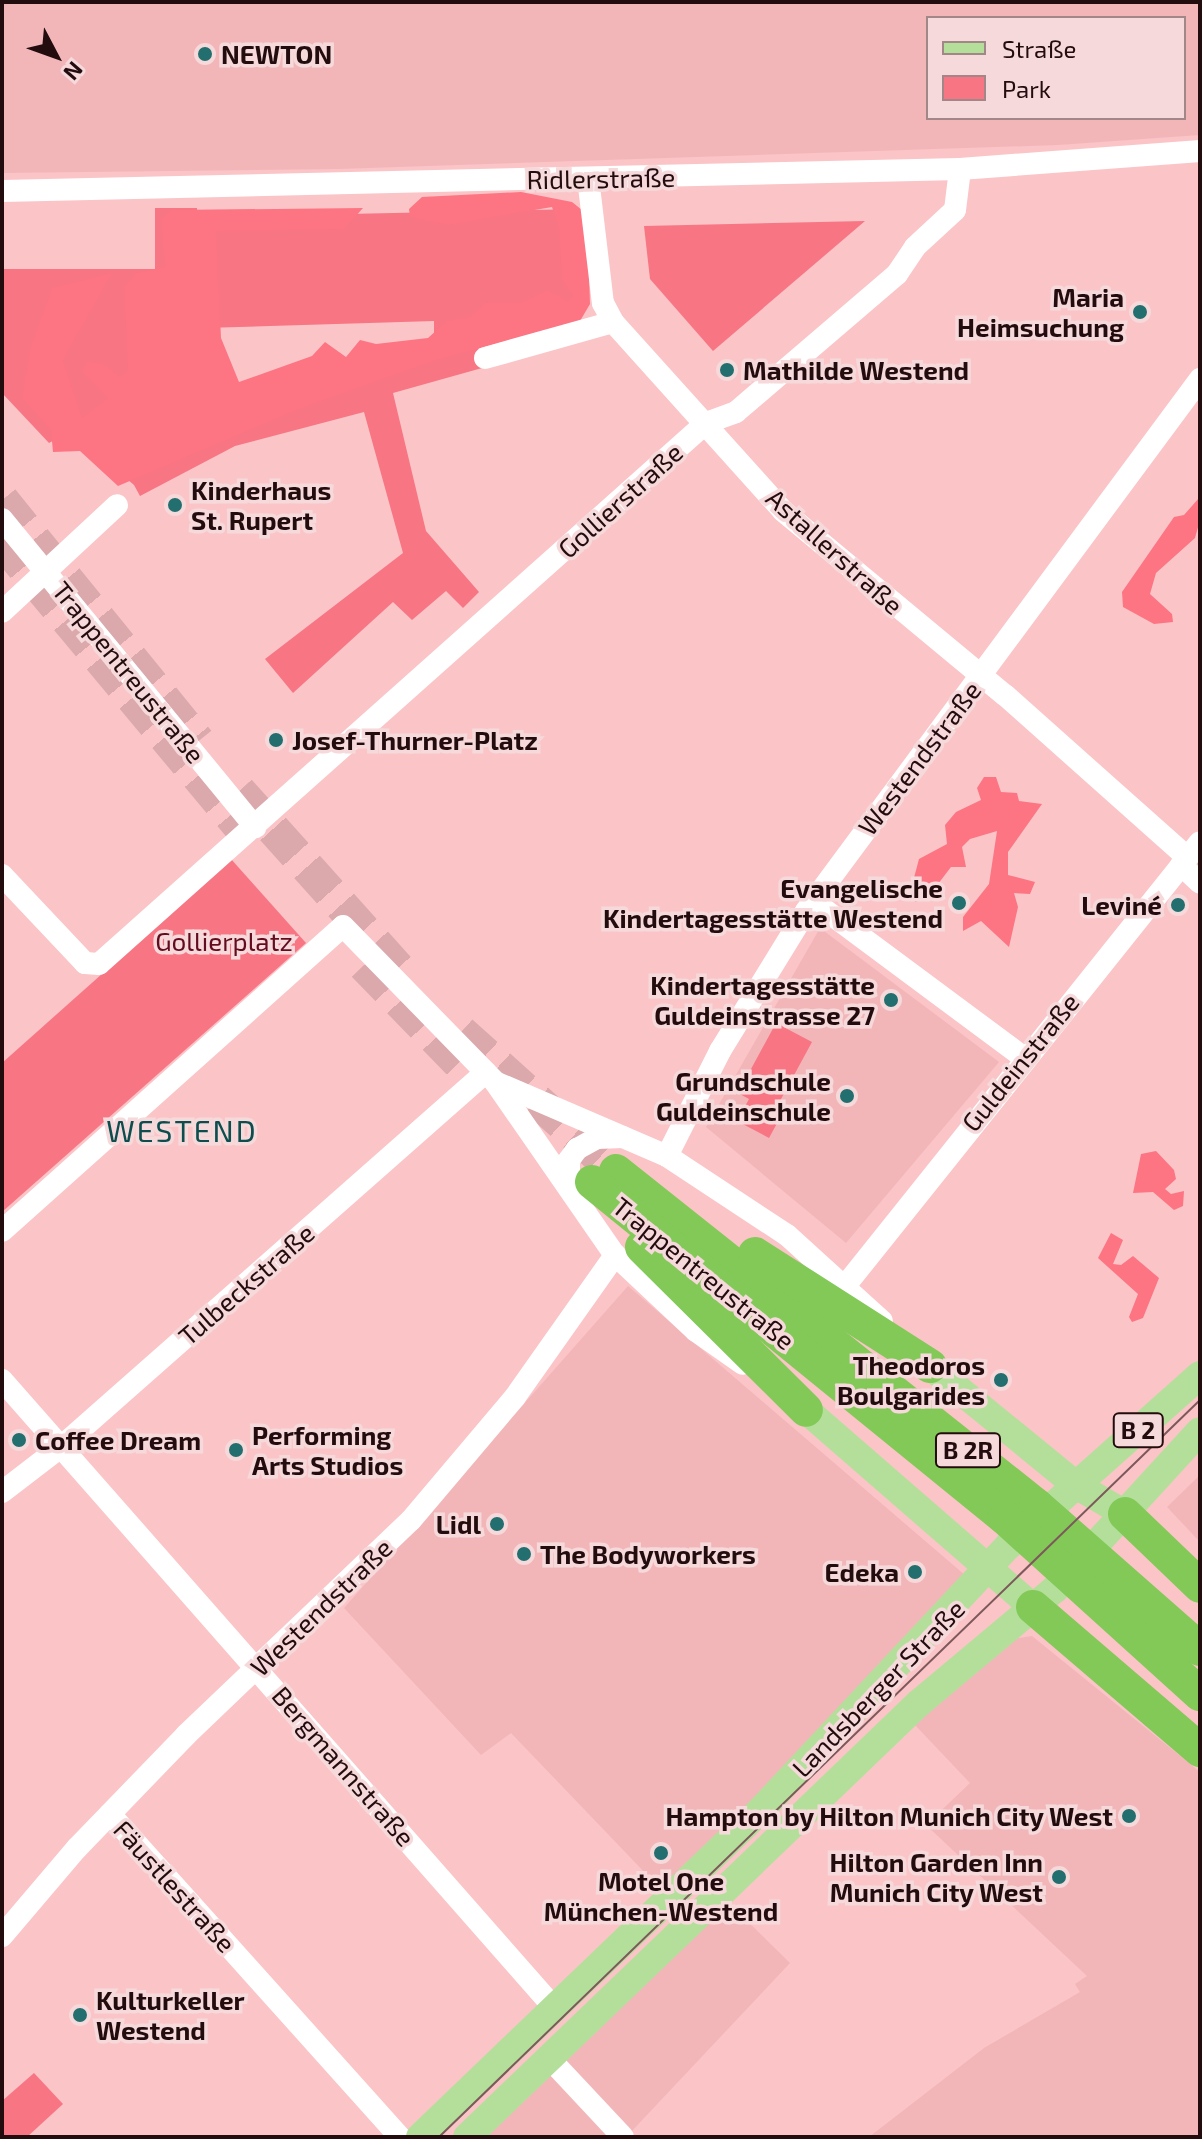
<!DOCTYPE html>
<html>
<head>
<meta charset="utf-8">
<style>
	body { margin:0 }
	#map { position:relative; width:1202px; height:2139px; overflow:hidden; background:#fbc4c7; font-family:"Exo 2",sans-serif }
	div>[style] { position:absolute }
	.built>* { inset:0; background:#f2b6b9 }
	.green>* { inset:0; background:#f87583 }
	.forest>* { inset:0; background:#fd7483 }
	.highway-tunnel>* { height:34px; margin-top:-17px; transform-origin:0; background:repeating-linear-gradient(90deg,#dba8ab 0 34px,transparent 0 51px) }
	.minor>* { height:22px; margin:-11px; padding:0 11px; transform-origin:11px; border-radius:11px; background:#fff }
	.major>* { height:28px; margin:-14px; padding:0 14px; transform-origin:14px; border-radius:14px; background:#b4df9b }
	.highway>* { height:34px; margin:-17px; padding:0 17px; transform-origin:17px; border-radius:17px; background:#82c958 }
	.tram>* { height:2px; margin:-1px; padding:0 1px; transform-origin:1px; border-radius:1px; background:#7d595b }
	.dots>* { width:22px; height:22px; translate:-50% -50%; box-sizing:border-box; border:4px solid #f6d9da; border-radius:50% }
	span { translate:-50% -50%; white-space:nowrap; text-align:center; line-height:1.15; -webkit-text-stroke:7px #f6d9da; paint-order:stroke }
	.shield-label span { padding:2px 6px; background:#f6d9da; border:2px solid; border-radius:6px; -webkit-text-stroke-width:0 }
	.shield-label { font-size:24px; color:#230c0e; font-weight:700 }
	.poi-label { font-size:26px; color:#230c0e; font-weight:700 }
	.left { translate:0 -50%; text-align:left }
	.right { translate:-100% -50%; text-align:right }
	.street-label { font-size:26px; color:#230c0e }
	.park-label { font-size:26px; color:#630c20 }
	.quarter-label { font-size:30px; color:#0d4d4d; letter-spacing:2px }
	.frame { position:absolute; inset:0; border:4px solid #230c0e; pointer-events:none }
	.legend { position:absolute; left:926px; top:16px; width:260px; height:104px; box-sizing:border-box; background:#f6d9da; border:2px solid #a28788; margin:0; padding:10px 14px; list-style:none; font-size:24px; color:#230c0e }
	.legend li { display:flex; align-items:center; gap:16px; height:40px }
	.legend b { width:40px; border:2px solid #a28788 }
	.north { position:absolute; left:16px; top:16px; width:80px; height:80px; -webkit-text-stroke:6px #f6d9da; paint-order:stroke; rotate:131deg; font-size:22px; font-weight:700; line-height:32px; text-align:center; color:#230c0e }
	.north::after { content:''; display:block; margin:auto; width:28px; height:36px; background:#230c0e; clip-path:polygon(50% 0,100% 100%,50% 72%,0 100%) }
</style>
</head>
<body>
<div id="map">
	<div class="built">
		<div style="clip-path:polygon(evenodd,2px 2px,1200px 2px,1200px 135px,1058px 145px,338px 169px,2px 173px,2px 2px,928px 18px,1184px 18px,1184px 118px,928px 118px,928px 18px)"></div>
		<div style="clip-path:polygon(820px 928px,999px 1062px,846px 1243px,706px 1127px)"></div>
		<div style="clip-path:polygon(628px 1286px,980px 1588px,673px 1902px,511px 1733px,481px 1755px,344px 1608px)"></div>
		<div style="clip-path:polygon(1200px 1475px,1200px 1542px,1167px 1507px)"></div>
		<div style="clip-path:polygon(1032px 1636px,1200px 1772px,1200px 2137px,869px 2137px,984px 2048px,1080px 1992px,1075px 1984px,1087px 1976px,926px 1825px,970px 1783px,915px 1725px,1007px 1640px)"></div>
		<div style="clip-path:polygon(725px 1899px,790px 1963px,630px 2133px,633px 2137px,478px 2137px)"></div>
	</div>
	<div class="green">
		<div style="clip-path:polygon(evenodd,155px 208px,197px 208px,197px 217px,206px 217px,580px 209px,585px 295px,476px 336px,482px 368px,393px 393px,426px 531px,479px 592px,463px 608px,446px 591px,412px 620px,393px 602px,293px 693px,265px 659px,403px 553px,364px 412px,235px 446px,140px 496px,134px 485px,71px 431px,49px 443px,2px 393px,2px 269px,155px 269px,155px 208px,434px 321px,434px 349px,237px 399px,204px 328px,434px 321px)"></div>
		<div style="clip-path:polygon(865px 221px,713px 351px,650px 279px,644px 226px)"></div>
		<div style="clip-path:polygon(231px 859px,306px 943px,2px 1212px,2px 1063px)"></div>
		<div style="clip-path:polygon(776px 1023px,812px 1042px,774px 1112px,781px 1116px,769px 1138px,737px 1121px,749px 1099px,738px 1093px)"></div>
		<div style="clip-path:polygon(34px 2073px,63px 2104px,27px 2137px,2px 2137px,2px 2101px)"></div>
	</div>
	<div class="forest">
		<div style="clip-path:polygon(521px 192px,572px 202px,587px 214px,590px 304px,580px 321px,433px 361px,299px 409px,118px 486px,80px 451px,53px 452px,51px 430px,22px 398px,30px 349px,52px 288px,112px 273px,63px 360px,82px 418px,108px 398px,82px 372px,87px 361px,103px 364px,120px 377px,128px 370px,124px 287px,136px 273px,165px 267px,161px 220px,171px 210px,363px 208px,344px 229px,216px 231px,221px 338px,239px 382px,312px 356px,325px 342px,346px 357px,360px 340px,376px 344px,428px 338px,447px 321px,470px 317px,485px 303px,523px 302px,547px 290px,568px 301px,573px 296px,562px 280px,559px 228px,552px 207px,448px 225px,410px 217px,409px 209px,422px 197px)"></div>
		<div style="clip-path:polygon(1200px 489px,1200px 520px,1195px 538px,1156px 573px,1150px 594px,1172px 614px,1173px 622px,1154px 624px,1123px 607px,1122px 592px,1174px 517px,1184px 515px,1199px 498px)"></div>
		<div style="clip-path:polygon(984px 777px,996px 777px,1001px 792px,1017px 793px,1019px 801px,1042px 804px,1008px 852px,1008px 875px,1035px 882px,1030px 894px,1014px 893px,1018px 907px,1009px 947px,981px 921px,963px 931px,963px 917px,989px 884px,997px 831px,970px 839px,962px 847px,966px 867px,951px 867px,928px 897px,915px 902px,911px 889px,919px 859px,947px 844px,945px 825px,956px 812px,981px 800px,977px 788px)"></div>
		<div style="clip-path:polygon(1156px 1151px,1174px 1170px,1176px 1179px,1165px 1189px,1171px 1194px,1184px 1191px,1183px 1206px,1174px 1210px,1153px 1192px,1133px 1193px,1141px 1154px)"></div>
		<div style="clip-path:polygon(1111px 1233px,1123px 1240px,1113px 1264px,1121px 1265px,1133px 1256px,1159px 1278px,1143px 1318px,1132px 1322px,1129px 1317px,1138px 1294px,1098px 1258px)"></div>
	</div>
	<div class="highway-tunnel">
		<div style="left:2px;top:500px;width:311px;rotate:50.9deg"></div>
		<div style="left:2px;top:541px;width:380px;rotate:50.2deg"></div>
		<div style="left:239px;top:791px;width:251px;rotate:48.1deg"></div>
		<div style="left:364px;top:965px;width:155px;rotate:45.8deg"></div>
		<div style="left:461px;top:1032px;width:195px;rotate:42.1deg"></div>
	</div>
	<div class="minor">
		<div style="left:588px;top:178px;width:126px;rotate:83.2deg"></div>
		<div style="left:603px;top:303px;width:21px;rotate:62deg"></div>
		<div style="left:613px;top:322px;width:254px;rotate:48deg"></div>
		<div style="left:783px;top:511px;width:288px;rotate:39.7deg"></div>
		<div style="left:1005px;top:695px;width:244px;rotate:41.7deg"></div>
		<div style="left:2px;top:191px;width:958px;rotate:-1.32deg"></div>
		<div style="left:960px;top:169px;width:241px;rotate:-4.3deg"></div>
		<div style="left:485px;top:358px;width:133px;rotate:-15.7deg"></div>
		<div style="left:2px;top:519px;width:399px;rotate:50.6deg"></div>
		<div style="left:2px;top:612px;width:157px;rotate:-42.9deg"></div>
		<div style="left:1181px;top:865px;width:26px;rotate:43deg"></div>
		<div style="left:2px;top:875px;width:121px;rotate:46.7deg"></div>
		<div style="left:85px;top:963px;width:14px;rotate:4deg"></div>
		<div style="left:99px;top:964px;width:813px;rotate:-41.71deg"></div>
		<div style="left:706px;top:423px;width:32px;rotate:-20deg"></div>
		<div style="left:736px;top:412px;width:212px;rotate:-40.6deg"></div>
		<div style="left:897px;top:274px;width:32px;rotate:-56deg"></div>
		<div style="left:915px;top:247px;width:54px;rotate:-42.8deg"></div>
		<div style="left:955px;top:210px;width:41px;rotate:-83deg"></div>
		<div style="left:813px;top:901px;width:262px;rotate:36.6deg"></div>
		<div style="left:495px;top:1082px;width:187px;rotate:23.3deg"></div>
		<div style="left:667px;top:1156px;width:144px;rotate:33.4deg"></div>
		<div style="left:787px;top:1235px;width:128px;rotate:42.2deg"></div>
		<div style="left:667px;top:1156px;width:118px;rotate:-63.2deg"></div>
		<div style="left:720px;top:1051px;width:164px;rotate:-58.4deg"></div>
		<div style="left:806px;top:911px;width:662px;rotate:-53.48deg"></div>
		<div style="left:569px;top:1186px;width:26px;rotate:-90deg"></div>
		<div style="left:569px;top:1160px;width:14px;rotate:-54deg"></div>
		<div style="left:577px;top:1149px;width:23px;rotate:-29deg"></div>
		<div style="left:597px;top:1138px;width:26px;rotate:-2deg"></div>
		<div style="left:2px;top:1231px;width:457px;rotate:-41.8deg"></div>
		<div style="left:343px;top:926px;width:218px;rotate:45.7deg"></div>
		<div style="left:495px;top:1082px;width:211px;rotate:55.3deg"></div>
		<div style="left:615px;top:1255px;width:111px;rotate:43.2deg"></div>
		<div style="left:696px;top:1331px;width:57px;rotate:35.1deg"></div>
		<div style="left:845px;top:1286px;width:568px;rotate:-51.36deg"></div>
		<div style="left:2px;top:1380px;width:839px;rotate:48.67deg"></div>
		<div style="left:2px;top:1492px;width:76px;rotate:-37.5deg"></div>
		<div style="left:62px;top:1446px;width:565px;rotate:-41.41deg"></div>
		<div style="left:110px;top:1814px;width:434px;rotate:48.1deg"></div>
		<div style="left:2px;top:1936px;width:116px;rotate:-49.6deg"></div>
		<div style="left:77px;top:1848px;width:157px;rotate:-46deg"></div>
		<div style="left:186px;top:1735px;width:311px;rotate:-43.7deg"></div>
		<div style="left:411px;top:1520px;width:161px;rotate:-49.8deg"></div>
		<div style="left:515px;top:1397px;width:174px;rotate:-54.8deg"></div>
		<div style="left:549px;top:2058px;width:108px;rotate:46.9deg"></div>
	</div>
	<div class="major">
		<div style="left:930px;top:1366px;width:188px;rotate:39.2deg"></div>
		<div style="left:1076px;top:1485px;width:57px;rotate:30.6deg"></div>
		<div style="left:806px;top:1410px;width:301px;rotate:41deg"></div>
		<div style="left:420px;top:2137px;width:472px;rotate:-43.8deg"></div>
		<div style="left:761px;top:1810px;width:362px;rotate:-46.9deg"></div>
		<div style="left:1008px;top:1546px;width:257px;rotate:-41.7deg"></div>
		<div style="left:467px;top:2137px;width:627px;rotate:-43.84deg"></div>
		<div style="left:919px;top:1703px;width:177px;rotate:-40deg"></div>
		<div style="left:1055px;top:1589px;width:214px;rotate:-47.5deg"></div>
	</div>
	<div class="highway">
		<div style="left:616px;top:1171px;width:537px;rotate:38.49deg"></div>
		<div style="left:1036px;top:1505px;width:218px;rotate:41.3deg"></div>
		<div style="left:592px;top:1182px;width:532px;rotate:39.13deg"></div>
		<div style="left:1005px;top:1518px;width:263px;rotate:42.1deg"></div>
		<div style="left:642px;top:1247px;width:231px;rotate:44.8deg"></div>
		<div style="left:755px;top:1254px;width:208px;rotate:32.6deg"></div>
		<div style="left:1125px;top:1514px;width:104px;rotate:43.8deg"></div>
		<div style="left:1033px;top:1607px;width:220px;rotate:40.6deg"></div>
	</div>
	<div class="tram">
		<div style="left:439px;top:2137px;width:1059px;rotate:-44.08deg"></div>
	</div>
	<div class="dots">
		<div style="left:205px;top:54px;background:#236e6e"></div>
		<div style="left:1140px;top:312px;background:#236e6e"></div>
		<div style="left:727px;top:370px;background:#236e6e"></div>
		<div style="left:175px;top:505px;background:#236e6e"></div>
		<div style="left:276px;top:740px;background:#236e6e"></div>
		<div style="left:959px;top:903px;background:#236e6e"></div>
		<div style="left:1178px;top:905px;background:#236e6e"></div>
		<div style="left:891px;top:1000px;background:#236e6e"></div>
		<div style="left:847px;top:1096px;background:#236e6e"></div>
		<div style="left:1001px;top:1380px;background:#236e6e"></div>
		<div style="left:19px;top:1440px;background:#236e6e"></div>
		<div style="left:236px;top:1450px;background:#236e6e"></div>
		<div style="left:497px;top:1524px;background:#236e6e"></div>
		<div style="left:524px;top:1554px;background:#236e6e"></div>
		<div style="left:915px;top:1572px;background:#236e6e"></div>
		<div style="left:1129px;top:1816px;background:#236e6e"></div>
		<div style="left:661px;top:1853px;background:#236e6e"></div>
		<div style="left:1059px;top:1877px;background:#236e6e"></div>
		<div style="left:80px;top:2015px;background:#236e6e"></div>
	</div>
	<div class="shield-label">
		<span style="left:1138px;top:1430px">B 2</span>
		<span style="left:968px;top:1450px">B 2R</span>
	</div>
	<div class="poi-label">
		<span class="left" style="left:221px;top:54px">NEWTON</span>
		<span class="right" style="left:1124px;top:312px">Maria<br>Heimsuchung</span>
		<span class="left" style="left:743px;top:370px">Mathilde Westend</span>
		<span class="left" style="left:191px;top:505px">Kinderhaus<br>St. Rupert</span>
		<span class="left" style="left:292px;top:740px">Josef-Thurner-Platz</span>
		<span class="right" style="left:943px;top:903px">Evangelische<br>Kindertagesstätte Westend</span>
		<span class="right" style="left:1162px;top:905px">Leviné</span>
		<span class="right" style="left:875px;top:1000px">Kindertagesstätte<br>Guldeinstrasse 27</span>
		<span class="right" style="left:831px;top:1096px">Grundschule<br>Guldeinschule</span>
		<span class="right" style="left:985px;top:1380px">Theodoros<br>Boulgarides</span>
		<span class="left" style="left:252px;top:1450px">Performing<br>Arts Studios</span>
		<span class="left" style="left:35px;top:1440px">Coffee Dream</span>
		<span class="right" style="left:481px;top:1524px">Lidl</span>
		<span class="left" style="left:540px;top:1554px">The Bodyworkers</span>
		<span class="right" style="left:899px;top:1572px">Edeka</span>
		<span class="right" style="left:1113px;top:1816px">Hampton by Hilton Munich City West</span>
		<span class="right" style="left:1043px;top:1877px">Hilton Garden Inn<br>Munich City West</span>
		<span style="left:661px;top:1896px">Motel One<br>München-Westend</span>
		<span class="left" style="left:96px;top:2015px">Kulturkeller<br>Westend</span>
	</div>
	<div class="street-label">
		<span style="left:601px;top:178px;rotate:-1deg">Ridlerstraße</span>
		<span style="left:620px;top:500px;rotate:-42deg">Gollierstraße</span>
		<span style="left:835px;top:551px;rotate:42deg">Astallerstraße</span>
		<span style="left:129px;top:672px;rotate:51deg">Trappentreustraße</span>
		<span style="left:919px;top:758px;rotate:-53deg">Westendstraße</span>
		<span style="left:1020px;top:1062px;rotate:-51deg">Guldeinstraße</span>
		<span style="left:704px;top:1273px;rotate:39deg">Trappentreustraße</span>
		<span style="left:246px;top:1284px;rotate:-41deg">Tulbeckstraße</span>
		<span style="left:321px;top:1607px;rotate:-44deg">Westendstraße</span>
		<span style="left:878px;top:1688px;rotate:-46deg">Landsberger Straße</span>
		<span style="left:344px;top:1766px;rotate:49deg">Bergmannstraße</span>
		<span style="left:175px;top:1886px;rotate:48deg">Fäustlestraße</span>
	</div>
	<div class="park-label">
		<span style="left:224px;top:941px">Gollierplatz</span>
	</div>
	<div class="quarter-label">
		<span style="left:182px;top:1130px">WESTEND</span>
	</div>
	<div class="frame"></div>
	<ul class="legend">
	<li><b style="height:10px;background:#b4df9b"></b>Straße</li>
	<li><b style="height:22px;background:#f87583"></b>Park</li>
	</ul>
	<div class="north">N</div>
</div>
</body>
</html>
